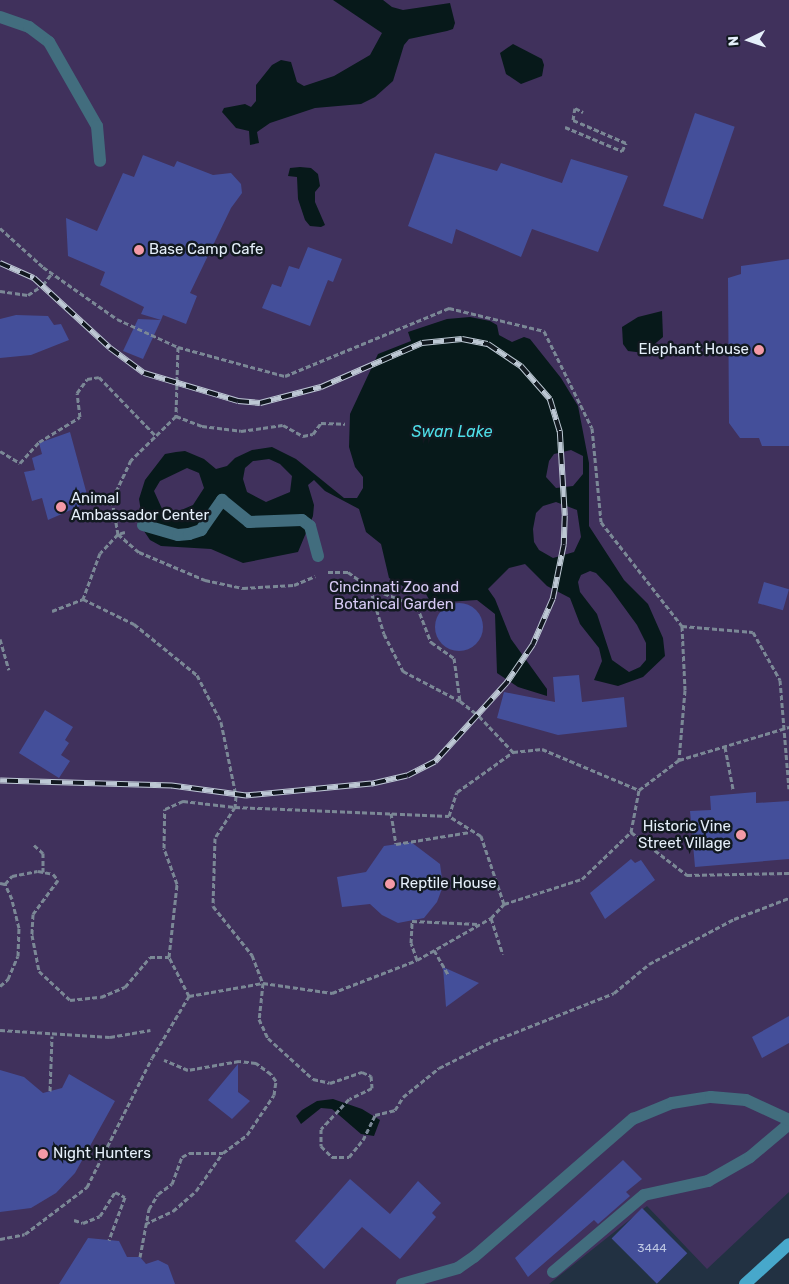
<!DOCTYPE html>
<html>
<head>
<meta charset="utf-8">
<style>
	body { margin:0 }
	#map { position:relative; width:789px; height:1284px; overflow:hidden; background:#223142; font-family:Rubik,sans-serif }
	div>[style] { position:absolute }
	.green>* { inset:0; background:#40315c }
	.water>* { inset:0; background:#07191a }
	.building>* { inset:0; background:#444f9a; transform-origin:0 0 }
	.round { border-radius:50% }
	.path>* { height:3px; margin-top:-1.5px; transform-origin:0; background:repeating-linear-gradient(90deg,#7b8896 0 5px,transparent 0 7.5px) }
	.minor>* { height:12px; margin:-6px; padding:0 6px; transform-origin:6px; border-radius:6px; background:#426d7e }
	.major>* { height:12px; margin:-6px; padding:0 6px; transform-origin:6px; border-radius:6px; background:#47a8cb }
	.rail>* { height:5.5px; margin-top:-2.75px; transform-origin:0; background:repeating-linear-gradient(90deg,#121920 0 11px,#bdc8d4 0 22px); box-sizing:border-box; border-block:1px solid #bdc8d4 }
	.dots>* { width:14px; height:14px; translate:-50% -50%; box-sizing:border-box; border:2px solid #121920; border-radius:50% }
	span { translate:-50% -50%; white-space:nowrap; text-align:center; line-height:1.15; -webkit-text-stroke:5px #121920; paint-order:stroke }
	.number-label { font-size:12px; color:#bdc7e2 }
	.number-label span { -webkit-text-stroke-width:0 }
	.poi-label { font-size:15px; color:#e5effa }
	.left { translate:0 -50%; text-align:left }
	.right { translate:-100% -50%; text-align:right }
	.park-label { font-size:15px; color:#d7caf5 }
	.water-label { font-size:16px; color:#4edee8; font-style:italic }
	.north { position:absolute; left:724px; top:15px; width:50px; height:50px; -webkit-text-stroke:4px #121920; paint-order:stroke; rotate:266deg; font-size:14px; font-weight:700; line-height:20px; text-align:center; color:#e5effa }
	.north::after { content:''; display:block; margin:auto; width:18px; height:22px; background:#e5effa; clip-path:polygon(50% 0,100% 100%,50% 72%,0 100%) }
</style>
</head>
<body>
<div id="map">
	<div class="green">
		<div style="clip-path:polygon(0 0,789px 0,789px 1192px,707px 1269px,647px 1206px,549px 1284px,0 1284px)"></div>
	</div>
	<div class="water">
		<div style="clip-path:polygon(333px 0,383px 0,392px 7px,403px 10px,450px 3px,455px 23px,453px 29px,447px 31px,409px 39px,404px 45px,393px 81px,375px 97px,361px 104px,315px 108px,270px 123px,257px 132px,259px 143px,250px 145px,249px 131px,236px 128px,222px 112px,224px 108px,245px 104px,251px 107px,256px 101px,256px 85px,272px 65px,281px 60px,291px 62px,297px 82px,304px 86px,334px 76px,370px 55px,382px 33px)"></div>
		<div style="clip-path:polygon(513px 44px,542px 59px,544px 65px,542px 76px,521px 84px,506px 74px,500px 53px)"></div>
		<div style="clip-path:polygon(300px 167px,311px 168px,318px 174px,320px 186px,315px 192px,315px 202px,325px 225px,321px 227px,310px 226px,305px 220px,298px 199px,297px 177px,288px 176px,290px 168px)"></div>
		<div style="clip-path:polygon(662px 311px,663px 337px,644px 353px,628px 351px,623px 344px,622px 327px,638px 317px)"></div>
		<div style="clip-path:polygon(evenodd,470px 317px,490px 321px,497px 325px,499px 335px,512px 342px,524px 337px,530px 339px,561px 378px,578px 406px,589px 463px,589px 526px,624px 580px,648px 604px,663px 638px,665px 656px,643px 677px,618px 686px,594px 680px,602px 661px,599px 648px,580px 624px,570px 598px,547px 586px,525px 564px,509px 568px,488px 589px,495px 599px,511px 639px,547px 689px,547px 696px,518px 687px,497px 673px,495px 614px,477px 600px,447px 602px,433px 607px,426px 594px,411px 591px,389px 578px,381px 544px,366px 532px,359px 509px,325px 491px,314px 480px,308px 485px,314px 505px,313px 516px,298px 552px,243px 563px,211px 549px,161px 546px,150px 540px,144px 531px,139px 499px,145px 480px,165px 454px,176px 452px,185px 451px,204px 459px,216px 469px,227px 466px,235px 458px,252px 450px,272px 447px,296px 459px,344px 498px,357px 498px,363px 488px,363px 477px,355px 467px,349px 447px,350px 414px,378px 354px,411px 341px,408px 332px,447px 319px,470px 317px,571px 450px,583px 456px,583px 474px,573px 486px,556px 488px,546px 477px,549px 461px,554px 454px,571px 450px,470px 317px,269px 459px,280px 464px,292px 476px,290px 492px,266px 502px,247px 492px,243px 479px,245px 468px,253px 461px,269px 459px,470px 317px,187px 468px,199px 473px,204px 488px,193px 505px,172px 514px,163px 511px,154px 491px,160px 481px,187px 468px,470px 317px,556px 502px,577px 510px,581px 537px,574px 552px,553px 558px,539px 550px,534px 542px,533px 529px,536px 513px,543px 506px,556px 502px,470px 317px,590px 571px,596px 573px,610px 588px,637px 625px,646px 643px,646px 660px,640px 667px,629px 672px,612px 660px,597px 614px,580px 592px,578px 582px,581px 575px,590px 571px)"></div>
		<div style="clip-path:polygon(333px 1099px,362px 1109px,380px 1120px,374px 1136px,361px 1134px,332px 1109px,321px 1108px,301px 1124px,296px 1116px,302px 1110px,317px 1101px)"></div>
	</div>
	<div class="building">
		<div style="left:695px;top:113px;width:42px;height:98px;rotate:19deg"></div>
		<div style="clip-path:polygon(435px 153px,497px 171px,501px 163px,562px 183px,571px 159px,628px 176px,598px 252px,532px 229px,521px 257px,456px 229px,452px 244px,408px 226px)"></div>
		<div style="clip-path:polygon(143px 155px,174px 167px,177px 161px,213px 175px,231px 173px,241px 184px,242px 193px,231px 208px,190px 293px,197px 296px,186px 324px,163px 315px,161px 320px,141px 314px,144px 307px,100px 285px,105px 272px,68px 256px,66px 218px,97px 231px,123px 173px,134px 177px)"></div>
		<div style="clip-path:polygon(308px 247px,342px 259px,333px 282px,328px 280px,310px 326px,262px 308px,272px 284px,281px 287px,289px 266px,299px 269px)"></div>
		<div style="clip-path:polygon(789px 259px,789px 446px,762px 446px,759px 438px,740px 438px,729px 423px,728px 278px,741px 274px,741px 266px)"></div>
		<div style="clip-path:polygon(16px 315px,48px 316px,54px 325px,61px 324px,69px 340px,31px 355px,0 358px,0 319px)"></div>
		<div style="clip-path:polygon(138px 319px,161px 320px,143px 359px,123px 351px)"></div>
		<div style="clip-path:polygon(70px 432px,89px 502px,48px 520px,42px 498px,32px 501px,24px 472px,35px 470px,32px 458px,42px 454px,39px 443px)"></div>
		<div style="left:764px;top:582px;width:26px;height:22px;rotate:16deg"></div>
		<div class="round" style="left:435px;top:603px;width:48px;height:48px"></div>
		<div style="clip-path:polygon(579px 675px,582px 702px,624px 697px,627px 727px,558px 735px,497px 718px,504px 692px,555px 702px,553px 677px)"></div>
		<div style="clip-path:polygon(45px 710px,73px 727px,65px 740px,69px 743px,61px 755px,70px 761px,59px 778px,19px 753px)"></div>
		<div style="clip-path:polygon(756px 792px,756px 803px,789px 801px,789px 859px,695px 867px,690px 811px,711px 810px,710px 796px)"></div>
		<div style="clip-path:polygon(411px 842px,440px 864px,443px 886px,437px 902px,424px 918px,398px 923px,382px 915px,370px 904px,342px 907px,337px 877px,366px 872px,384px 846px)"></div>
		<div style="clip-path:polygon(631px 859px,635px 863px,641px 860px,655px 880px,605px 919px,590px 893px)"></div>
		<div style="clip-path:polygon(443px 967px,479px 983px,446px 1007px)"></div>
		<div style="clip-path:polygon(789px 1016px,789px 1043px,762px 1058px,752px 1037px)"></div>
		<div style="clip-path:polygon(238px 1064px,238px 1092px,250px 1101px,232px 1119px,208px 1100px)"></div>
		<div style="clip-path:polygon(0 1070px,24px 1077px,43px 1093px,62px 1088px,69px 1074px,115px 1101px,75px 1173px,56px 1193px,31px 1208px,0 1212px)"></div>
		<div style="clip-path:polygon(623px 1160px,642px 1179px,626px 1192px,630px 1196px,598px 1224px,594px 1220px,528px 1277px,515px 1258px)"></div>
		<div style="clip-path:polygon(350px 1179px,390px 1214px,418px 1181px,441px 1203px,432px 1213px,436px 1217px,400px 1259px,362px 1227px,324px 1269px,295px 1241px)"></div>
		<div style="left:642px;top:1208px;width:64px;height:43px;rotate:45deg"></div>
		<div style="clip-path:polygon(88px 1238px,119px 1241px,127px 1257px,140px 1257px,146px 1264px,158px 1260px,168px 1265px,175px 1284px,59px 1284px)"></div>
	</div>
	<div class="path">
		<div style="left:565px;top:127px;width:62px;rotate:22.8deg"></div>
		<div style="left:622px;top:151px;width:9px;rotate:-63deg"></div>
		<div style="left:626px;top:143px;width:58px;rotate:-156.5deg"></div>
		<div style="left:573px;top:120px;width:12px;rotate:-81deg"></div>
		<div style="left:575px;top:108px;width:9px;rotate:27deg"></div>
		<div style="left:0;top:228px;width:58px;rotate:42.2deg"></div>
		<div style="left:43px;top:267px;width:90px;rotate:35.1deg"></div>
		<div style="left:117px;top:319px;width:67px;rotate:24.7deg"></div>
		<div style="left:178px;top:347px;width:111px;rotate:15.2deg"></div>
		<div style="left:285px;top:376px;width:178px;rotate:-22.5deg"></div>
		<div style="left:449px;top:308px;width:98px;rotate:13.6deg"></div>
		<div style="left:544px;top:331px;width:108px;rotate:63.7deg"></div>
		<div style="left:592px;top:428px;width:94px;rotate:84.5deg"></div>
		<div style="left:601px;top:522px;width:132px;rotate:52.1deg"></div>
		<div style="left:682px;top:626px;width:64px;rotate:87.3deg"></div>
		<div style="left:685px;top:690px;width:70px;rotate:94.9deg"></div>
		<div style="left:0;top:291px;width:28px;rotate:8deg"></div>
		<div style="left:28px;top:295px;width:18px;rotate:-34deg"></div>
		<div style="left:43px;top:285px;width:15px;rotate:-53deg"></div>
		<div style="left:178px;top:347px;width:69px;rotate:91.7deg"></div>
		<div style="left:176px;top:416px;width:63px;rotate:135.6deg"></div>
		<div style="left:131px;top:460px;width:44px;rotate:115.4deg"></div>
		<div style="left:112px;top:500px;width:35px;rotate:80deg"></div>
		<div style="left:118px;top:534px;width:26px;rotate:133deg"></div>
		<div style="left:100px;top:553px;width:49px;rotate:110.3deg"></div>
		<div style="left:83px;top:599px;width:57px;rotate:26.1deg"></div>
		<div style="left:134px;top:624px;width:81px;rotate:39deg"></div>
		<div style="left:197px;top:675px;width:53px;rotate:62.9deg"></div>
		<div style="left:221px;top:722px;width:76px;rotate:78.5deg"></div>
		<div style="left:236px;top:796px;width:11px;rotate:95deg"></div>
		<div style="left:235px;top:807px;width:37px;rotate:123deg"></div>
		<div style="left:215px;top:838px;width:68px;rotate:91.7deg"></div>
		<div style="left:213px;top:906px;width:63px;rotate:51.5deg"></div>
		<div style="left:252px;top:955px;width:30px;rotate:69deg"></div>
		<div style="left:263px;top:983px;width:36px;rotate:96deg"></div>
		<div style="left:259px;top:1019px;width:21px;rotate:65deg"></div>
		<div style="left:268px;top:1038px;width:61px;rotate:42.3deg"></div>
		<div style="left:313px;top:1079px;width:17px;rotate:13deg"></div>
		<div style="left:330px;top:1083px;width:34px;rotate:-19deg"></div>
		<div style="left:362px;top:1072px;width:10px;rotate:24deg"></div>
		<div style="left:371px;top:1076px;width:12px;rotate:85deg"></div>
		<div style="left:372px;top:1088px;width:25px;rotate:154deg"></div>
		<div style="left:349px;top:1099px;width:41px;rotate:133deg"></div>
		<div style="left:321px;top:1129px;width:17px;rotate:90deg"></div>
		<div style="left:321px;top:1146px;width:16px;rotate:45deg"></div>
		<div style="left:332px;top:1157px;width:17px"></div>
		<div style="left:349px;top:1157px;width:22px;rotate:-51deg"></div>
		<div style="left:363px;top:1140px;width:28px;rotate:-64deg"></div>
		<div style="left:375px;top:1115px;width:21px;rotate:-14deg"></div>
		<div style="left:395px;top:1110px;width:15px;rotate:-58deg"></div>
		<div style="left:403px;top:1097px;width:46px;rotate:-38.9deg"></div>
		<div style="left:439px;top:1068px;width:60px;rotate:-26.6deg"></div>
		<div style="left:493px;top:1041px;width:130px;rotate:-21.6deg"></div>
		<div style="left:614px;top:993px;width:45px;rotate:-39.6deg"></div>
		<div style="left:649px;top:964px;width:96px;rotate:-27.9deg"></div>
		<div style="left:734px;top:919px;width:59px;rotate:-20.9deg"></div>
		<div style="left:176px;top:416px;width:28px;rotate:21deg"></div>
		<div style="left:202px;top:426px;width:39px;rotate:7deg"></div>
		<div style="left:241px;top:431px;width:42px;rotate:-8.1deg"></div>
		<div style="left:283px;top:425px;width:23px;rotate:29deg"></div>
		<div style="left:303px;top:436px;width:10px;rotate:-11deg"></div>
		<div style="left:313px;top:434px;width:14px;rotate:-54deg"></div>
		<div style="left:321px;top:423px;width:24px;rotate:2deg"></div>
		<div style="left:0;top:451px;width:23px;rotate:31deg"></div>
		<div style="left:20px;top:463px;width:28px;rotate:-48deg"></div>
		<div style="left:39px;top:442px;width:48px;rotate:-31.4deg"></div>
		<div style="left:80px;top:417px;width:24px;rotate:-97deg"></div>
		<div style="left:77px;top:393px;width:17px;rotate:-54deg"></div>
		<div style="left:87px;top:379px;width:12px;rotate:-9deg"></div>
		<div style="left:99px;top:377px;width:82px;rotate:46deg"></div>
		<div style="left:125px;top:532px;width:7px;rotate:164deg"></div>
		<div style="left:118px;top:534px;width:28px;rotate:41deg"></div>
		<div style="left:139px;top:552px;width:72px;rotate:23deg"></div>
		<div style="left:205px;top:580px;width:39px;rotate:12deg"></div>
		<div style="left:243px;top:588px;width:51px;rotate:-3.4deg"></div>
		<div style="left:294px;top:585px;width:23px;rotate:-23deg"></div>
		<div style="left:328px;top:572px;width:20px"></div>
		<div style="left:348px;top:572px;width:27px;rotate:36deg"></div>
		<div style="left:370px;top:588px;width:48px;rotate:73.1deg"></div>
		<div style="left:384px;top:634px;width:42px;rotate:62.8deg"></div>
		<div style="left:403px;top:671px;width:64px;rotate:27.8deg"></div>
		<div style="left:460px;top:701px;width:24px;rotate:38deg"></div>
		<div style="left:479px;top:716px;width:50px;rotate:46.6deg"></div>
		<div style="left:513px;top:752px;width:29px;rotate:-6deg"></div>
		<div style="left:542px;top:749px;width:105px;rotate:22.9deg"></div>
		<div style="left:370px;top:588px;width:50px;rotate:21deg"></div>
		<div style="left:417px;top:606px;width:39px;rotate:69deg"></div>
		<div style="left:431px;top:642px;width:28px;rotate:35deg"></div>
		<div style="left:454px;top:658px;width:43px;rotate:82.1deg"></div>
		<div style="left:52px;top:611px;width:33px;rotate:-21deg"></div>
		<div style="left:682px;top:626px;width:71px;rotate:4.8deg"></div>
		<div style="left:753px;top:632px;width:55px;rotate:60.6deg"></div>
		<div style="left:780px;top:680px;width:109px;rotate:85.3deg"></div>
		<div style="left:0;top:639px;width:32px;rotate:74deg"></div>
		<div style="left:725px;top:747px;width:43px;rotate:79.2deg"></div>
		<div style="left:391px;top:813px;width:31px;rotate:81deg"></div>
		<div style="left:396px;top:844px;width:75px;rotate:-9.2deg"></div>
		<div style="left:631px;top:832px;width:71px;rotate:37.5deg"></div>
		<div style="left:687px;top:875px;width:102px;rotate:-1.1deg"></div>
		<div style="left:34px;top:845px;width:12px;rotate:42deg"></div>
		<div style="left:43px;top:853px;width:19px;rotate:90deg"></div>
		<div style="left:0;top:883px;width:5px;rotate:11deg"></div>
		<div style="left:5px;top:884px;width:11px;rotate:-49deg"></div>
		<div style="left:12px;top:876px;width:26px;rotate:-11deg"></div>
		<div style="left:38px;top:871px;width:15px;rotate:11deg"></div>
		<div style="left:53px;top:874px;width:8px;rotate:50deg"></div>
		<div style="left:58px;top:880px;width:42px;rotate:126.3deg"></div>
		<div style="left:33px;top:914px;width:21px;rotate:93deg"></div>
		<div style="left:32px;top:935px;width:37px;rotate:79deg"></div>
		<div style="left:39px;top:971px;width:42px;rotate:43.1deg"></div>
		<div style="left:70px;top:1000px;width:31px;rotate:-6deg"></div>
		<div style="left:101px;top:997px;width:26px;rotate:-23deg"></div>
		<div style="left:125px;top:987px;width:39px;rotate:-50deg"></div>
		<div style="left:150px;top:957px;width:19px"></div>
		<div style="left:504px;top:904px;width:72px;rotate:-108.7deg"></div>
		<div style="left:481px;top:836px;width:38px;rotate:-148deg"></div>
		<div style="left:449px;top:816px;width:25px;rotate:-72deg"></div>
		<div style="left:457px;top:792px;width:69px;rotate:-35.5deg"></div>
		<div style="left:491px;top:918px;width:38px;rotate:72deg"></div>
		<div style="left:434px;top:950px;width:28px;rotate:60deg"></div>
		<div style="left:417px;top:960px;width:18px;rotate:-109deg"></div>
		<div style="left:411px;top:943px;width:22px;rotate:-87deg"></div>
		<div style="left:412px;top:921px;width:66px;rotate:2.6deg"></div>
		<div style="left:0;top:986px;width:11px;rotate:-41deg"></div>
		<div style="left:8px;top:979px;width:25px;rotate:-67deg"></div>
		<div style="left:18px;top:956px;width:28px;rotate:-88deg"></div>
		<div style="left:19px;top:928px;width:30px;rotate:-104deg"></div>
		<div style="left:12px;top:899px;width:17px;rotate:-115deg"></div>
		<div style="left:189px;top:996px;width:44px;rotate:-117.1deg"></div>
		<div style="left:169px;top:957px;width:73px;rotate:-83.7deg"></div>
		<div style="left:177px;top:884px;width:38px;rotate:-110deg"></div>
		<div style="left:164px;top:848px;width:39px;rotate:-89deg"></div>
		<div style="left:165px;top:809px;width:20px;rotate:-24deg"></div>
		<div style="left:183px;top:801px;width:52px;rotate:6.6deg"></div>
		<div style="left:235px;top:807px;width:214px;rotate:2.4deg"></div>
		<div style="left:0;top:1030px;width:110px;rotate:3.6deg"></div>
		<div style="left:110px;top:1037px;width:41px;rotate:-9.9deg"></div>
		<div style="left:50px;top:1091px;width:55px;rotate:-87.9deg"></div>
		<div style="left:74px;top:1220px;width:9px;rotate:18deg"></div>
		<div style="left:83px;top:1223px;width:18px;rotate:-22deg"></div>
		<div style="left:100px;top:1216px;width:28px;rotate:-58deg"></div>
		<div style="left:115px;top:1192px;width:11px;rotate:27deg"></div>
		<div style="left:125px;top:1197px;width:46px;rotate:110.4deg"></div>
		<div style="left:145px;top:1224px;width:31px;rotate:-25deg"></div>
		<div style="left:173px;top:1211px;width:30px;rotate:-41deg"></div>
		<div style="left:196px;top:1191px;width:45px;rotate:-54.9deg"></div>
		<div style="left:0;top:1239px;width:25px;rotate:-11deg"></div>
		<div style="left:25px;top:1234px;width:78px;rotate:-37.2deg"></div>
		<div style="left:87px;top:1187px;width:144px;rotate:-63.3deg"></div>
		<div style="left:152px;top:1058px;width:72px;rotate:-59.2deg"></div>
		<div style="left:189px;top:996px;width:75px;rotate:-10deg"></div>
		<div style="left:263px;top:983px;width:70px;rotate:8.2deg"></div>
		<div style="left:332px;top:993px;width:91px;rotate:-21.2deg"></div>
		<div style="left:417px;top:960px;width:85px;rotate:-29.6deg"></div>
		<div style="left:491px;top:918px;width:19px;rotate:-47deg"></div>
		<div style="left:504px;top:904px;width:82px;rotate:-17.8deg"></div>
		<div style="left:582px;top:879px;width:68px;rotate:-43.8deg"></div>
		<div style="left:631px;top:832px;width:43px;rotate:-79.2deg"></div>
		<div style="left:639px;top:790px;width:50px;rotate:-36.9deg"></div>
		<div style="left:679px;top:760px;width:115px;rotate:-16.7deg"></div>
		<div style="left:140px;top:1257px;width:49px;rotate:-79.4deg"></div>
		<div style="left:149px;top:1209px;width:17px;rotate:-59deg"></div>
		<div style="left:158px;top:1194px;width:17px;rotate:-36deg"></div>
		<div style="left:172px;top:1184px;width:29px;rotate:-70deg"></div>
		<div style="left:182px;top:1157px;width:8px;rotate:-30deg"></div>
		<div style="left:189px;top:1153px;width:34px"></div>
		<div style="left:223px;top:1153px;width:30px;rotate:-37deg"></div>
		<div style="left:247px;top:1135px;width:48px;rotate:-56deg"></div>
		<div style="left:274px;top:1095px;width:14px;rotate:-82deg"></div>
		<div style="left:276px;top:1081px;width:9px;rotate:-126deg"></div>
		<div style="left:271px;top:1074px;width:19px;rotate:-144deg"></div>
		<div style="left:256px;top:1063px;width:17px;rotate:-173deg"></div>
		<div style="left:239px;top:1061px;width:52px;rotate:170deg"></div>
		<div style="left:188px;top:1070px;width:26px;rotate:-157deg"></div>
	</div>
	<div class="minor">
		<div style="left:0;top:17px;width:31px;rotate:19deg"></div>
		<div style="left:29px;top:27px;width:25px;rotate:37deg"></div>
		<div style="left:49px;top:42px;width:97px;rotate:60.3deg"></div>
		<div style="left:97px;top:126px;width:35px;rotate:85deg"></div>
		<div style="left:143px;top:525px;width:36px;rotate:16deg"></div>
		<div style="left:178px;top:535px;width:11px;rotate:-5deg"></div>
		<div style="left:189px;top:534px;width:13px;rotate:-18deg"></div>
		<div style="left:201px;top:530px;width:37px;rotate:-55deg"></div>
		<div style="left:222px;top:500px;width:35px;rotate:39deg"></div>
		<div style="left:249px;top:522px;width:53px;rotate:-2.2deg"></div>
		<div style="left:302px;top:520px;width:10px;rotate:37deg"></div>
		<div style="left:310px;top:526px;width:31px;rotate:75deg"></div>
		<div style="left:553px;top:1272px;width:119px;rotate:-40.2deg"></div>
		<div style="left:644px;top:1195px;width:66px;rotate:-12.3deg"></div>
		<div style="left:708px;top:1181px;width:48px;rotate:-29.7deg"></div>
		<div style="left:750px;top:1157px;width:51px;rotate:-40.2deg"></div>
		<div style="left:402px;top:1284px;width:58px;rotate:-15.9deg"></div>
		<div style="left:458px;top:1268px;width:19px;rotate:-35deg"></div>
		<div style="left:474px;top:1257px;width:211px;rotate:-41deg"></div>
		<div style="left:633px;top:1119px;width:42px;rotate:-22.3deg"></div>
		<div style="left:672px;top:1103px;width:39px;rotate:-9deg"></div>
		<div style="left:711px;top:1097px;width:35px;rotate:5deg"></div>
		<div style="left:746px;top:1100px;width:47px;rotate:24.9deg"></div>
	</div>
	<div class="major">
		<div style="left:745px;top:1284px;width:59px;rotate:-42.3deg"></div>
	</div>
	<div class="rail">
		<div style="left:0;top:263px;width:37px;rotate:24deg"></div>
		<div style="left:34px;top:278px;width:103px;rotate:42.6deg"></div>
		<div style="left:110px;top:348px;width:42px;rotate:36.3deg"></div>
		<div style="left:144px;top:373px;width:98px;rotate:16.6deg"></div>
		<div style="left:238px;top:401px;width:22px;rotate:5deg"></div>
		<div style="left:260px;top:403px;width:63px;rotate:-14.7deg"></div>
		<div style="left:321px;top:387px;width:110px;rotate:-23.5deg"></div>
		<div style="left:422px;top:343px;width:40px;rotate:-5.7deg"></div>
		<div style="left:462px;top:339px;width:26px;rotate:11deg"></div>
		<div style="left:488px;top:344px;width:40px;rotate:34deg"></div>
		<div style="left:521px;top:366px;width:44px;rotate:48.7deg"></div>
		<div style="left:550px;top:399px;width:34px;rotate:73deg"></div>
		<div style="left:560px;top:431px;width:85px;rotate:86.6deg"></div>
		<div style="left:565px;top:516px;width:29px;rotate:92deg"></div>
		<div style="left:564px;top:545px;width:55px;rotate:101.5deg"></div>
		<div style="left:553px;top:599px;width:50px;rotate:113.5deg"></div>
		<div style="left:533px;top:645px;width:46px;rotate:124.4deg"></div>
		<div style="left:507px;top:683px;width:107px;rotate:132.3deg"></div>
		<div style="left:435px;top:762px;width:31px;rotate:153deg"></div>
		<div style="left:407px;top:776px;width:37px;rotate:167deg"></div>
		<div style="left:371px;top:784px;width:126px;rotate:174.5deg"></div>
		<div style="left:246px;top:796px;width:75px;rotate:-172.3deg"></div>
		<div style="left:172px;top:786px;width:172px;rotate:-178.3deg"></div>
	</div>
	<div class="dots">
		<div style="left:139px;top:250px;background:#f49aa6"></div>
		<div style="left:759px;top:350px;background:#f49aa6"></div>
		<div style="left:61px;top:507px;background:#f49aa6"></div>
		<div style="left:741px;top:835px;background:#f49aa6"></div>
		<div style="left:390px;top:884px;background:#f49aa6"></div>
		<div style="left:43px;top:1154px;background:#f49aa6"></div>
	</div>
	<div class="number-label">
		<span style="left:652px;top:1249px">3444</span>
	</div>
	<div class="poi-label">
		<span class="left" style="left:149px;top:250px">Base Camp Cafe</span>
		<span class="right" style="left:749px;top:350px">Elephant House</span>
		<span class="left" style="left:71px;top:507px">Animal<br>Ambassador Center</span>
		<span class="right" style="left:731px;top:835px">Historic Vine<br>Street Village</span>
		<span class="left" style="left:400px;top:884px">Reptile House</span>
		<span class="left" style="left:53px;top:1154px">Night Hunters</span>
	</div>
	<div class="park-label">
		<span style="left:394px;top:596px">Cincinnati Zoo and<br>Botanical Garden</span>
	</div>
	<div class="water-label">
		<span style="left:452px;top:432px">Swan Lake</span>
	</div>
	<div class="north">N</div>
</div>
</body>
</html>
